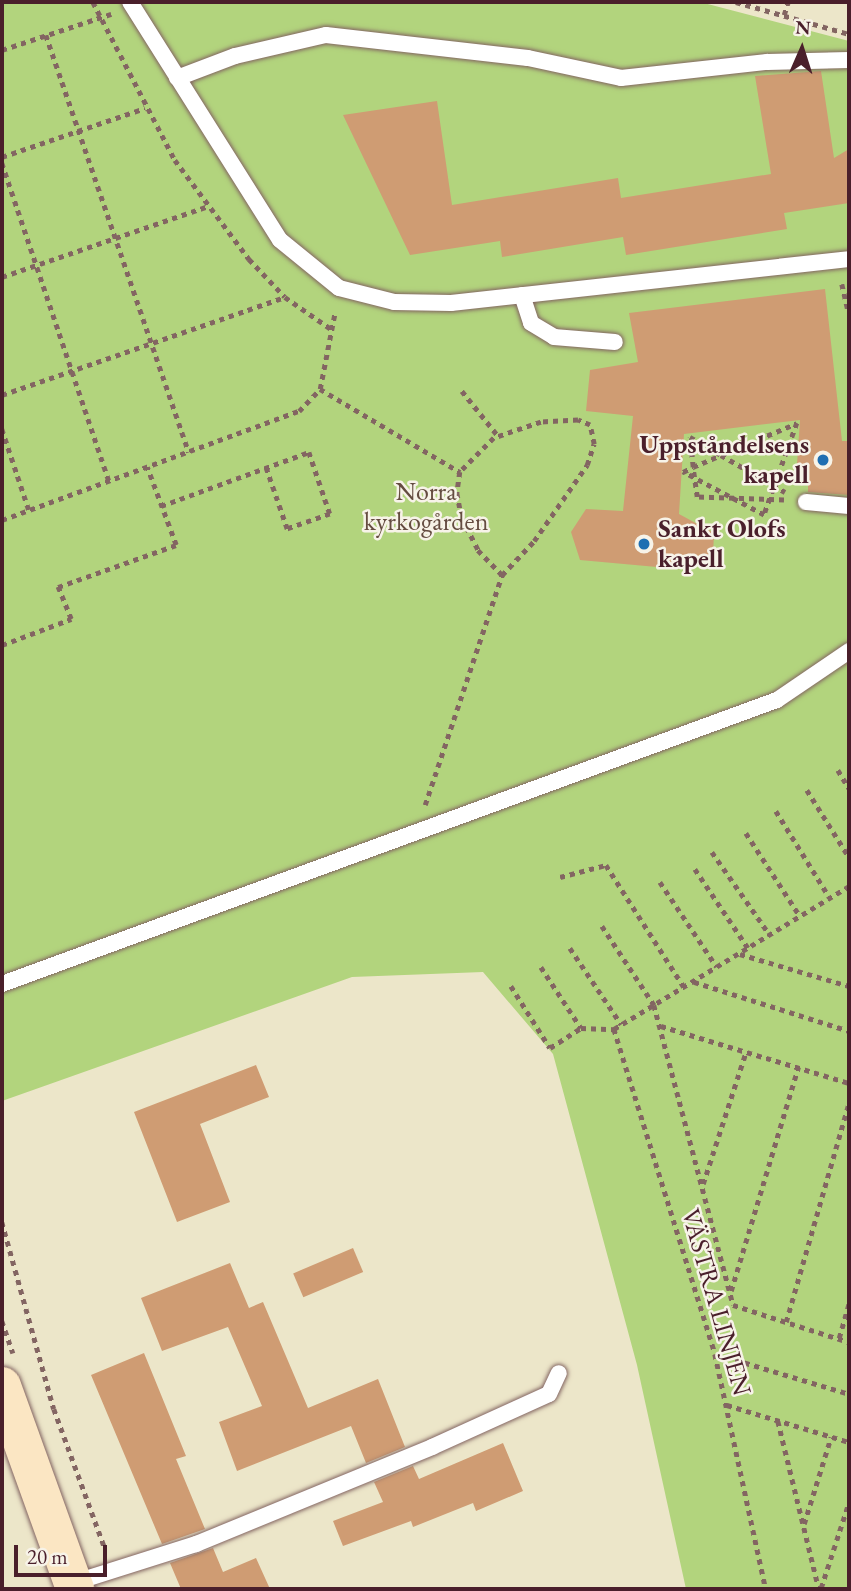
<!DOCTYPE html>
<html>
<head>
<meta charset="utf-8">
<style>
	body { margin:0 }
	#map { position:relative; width:851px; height:1591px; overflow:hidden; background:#ece6c9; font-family:"EB Garamond",serif }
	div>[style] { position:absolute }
	.green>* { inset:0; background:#b2d47d }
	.building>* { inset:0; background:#cf9c73; transform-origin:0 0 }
	.path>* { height:4.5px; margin-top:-2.25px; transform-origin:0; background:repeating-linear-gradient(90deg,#836562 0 5px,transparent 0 10px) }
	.roads { filter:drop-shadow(0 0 2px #836562) drop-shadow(0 0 2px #836562) }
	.service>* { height:16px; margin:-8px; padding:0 8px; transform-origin:8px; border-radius:8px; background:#fff }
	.secondary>* { height:38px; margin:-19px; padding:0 19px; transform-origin:19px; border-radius:19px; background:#fbe6c3 }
	.dots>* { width:19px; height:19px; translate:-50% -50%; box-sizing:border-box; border:4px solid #f7f3e8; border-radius:50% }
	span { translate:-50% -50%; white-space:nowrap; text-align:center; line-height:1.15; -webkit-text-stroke:5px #f7f3e8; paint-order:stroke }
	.poi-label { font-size:26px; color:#4a1f2b; font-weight:700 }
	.right { translate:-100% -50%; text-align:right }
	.left { translate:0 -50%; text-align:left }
	.park-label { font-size:26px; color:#644c40 }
	.street-label { font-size:26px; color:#4a1f2b }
	.frame { position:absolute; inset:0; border:4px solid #4a1f2b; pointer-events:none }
	.north { position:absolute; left:767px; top:14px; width:70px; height:70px; -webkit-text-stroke:5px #f7f3e8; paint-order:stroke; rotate:3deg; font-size:19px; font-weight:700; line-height:28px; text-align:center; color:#4a1f2b }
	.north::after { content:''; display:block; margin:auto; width:24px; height:32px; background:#4a1f2b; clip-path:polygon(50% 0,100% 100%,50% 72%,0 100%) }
	.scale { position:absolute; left:14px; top:1545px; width:93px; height:32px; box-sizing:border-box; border:4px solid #4a1f2b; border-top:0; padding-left:9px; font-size:21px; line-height:24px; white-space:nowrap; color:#4a1f2b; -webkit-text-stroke:5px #f7f3e8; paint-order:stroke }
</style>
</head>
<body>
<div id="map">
	<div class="green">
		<div style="clip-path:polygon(2px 2px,700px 2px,849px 41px,849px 1589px,686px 1589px,637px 1365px,553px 1054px,483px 972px,352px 977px,2px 1101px)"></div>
	</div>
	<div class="building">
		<div style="clip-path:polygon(821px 71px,834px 158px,849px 149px,849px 203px,784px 213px,787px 229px,626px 255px,623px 237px,502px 257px,500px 241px,410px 255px,343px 115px,437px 101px,452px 205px,618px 178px,621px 198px,771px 174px,755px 76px)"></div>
		<div style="clip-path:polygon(825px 289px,842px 441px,849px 441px,849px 495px,808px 492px,808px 479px,796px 479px,800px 420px,684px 434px,679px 514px,714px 533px,713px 556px,679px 569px,580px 560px,571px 532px,586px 509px,623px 511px,633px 416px,586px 411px,590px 370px,638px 362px,629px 313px)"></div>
		<div style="clip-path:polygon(256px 1065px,269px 1097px,200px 1124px,230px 1202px,177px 1222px,134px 1112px)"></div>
		<div style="left:353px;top:1248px;width:26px;height:65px;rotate:67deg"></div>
		<div style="clip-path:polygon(230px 1263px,249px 1308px,263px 1302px,308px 1408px,378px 1379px,405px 1447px,366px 1463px,351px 1426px,237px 1471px,219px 1422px,262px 1406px,228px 1327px,162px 1351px,141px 1298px)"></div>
		<div style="clip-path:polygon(144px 1353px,186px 1456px,176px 1459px,205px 1529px,162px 1544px,91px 1375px)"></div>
		<div style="clip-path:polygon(503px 1443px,523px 1491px,476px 1511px,473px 1503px,413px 1527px,411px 1521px,343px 1546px,333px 1521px,383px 1502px,374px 1482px,413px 1466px,419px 1479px)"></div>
		<div style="clip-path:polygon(213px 1548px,223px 1572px,256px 1558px,270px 1589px,181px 1589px,170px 1563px)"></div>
	</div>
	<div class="path">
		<div style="left:93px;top:2px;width:178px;rotate:62.6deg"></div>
		<div style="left:175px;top:160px;width:124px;rotate:53.2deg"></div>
		<div style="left:249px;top:259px;width:52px;rotate:46.5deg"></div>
		<div style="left:736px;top:2px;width:117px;rotate:15.8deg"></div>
		<div style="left:784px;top:15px;width:14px;rotate:-73deg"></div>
		<div style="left:46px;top:35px;width:441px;rotate:71.1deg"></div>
		<div style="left:2px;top:50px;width:115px;rotate:-18.3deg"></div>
		<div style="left:2px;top:157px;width:151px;rotate:-18.9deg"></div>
		<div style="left:2px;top:163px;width:336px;rotate:71.4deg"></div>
		<div style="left:2px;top:277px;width:218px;rotate:-19deg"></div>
		<div style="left:842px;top:284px;width:26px;rotate:77deg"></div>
		<div style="left:320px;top:389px;width:163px;rotate:30.7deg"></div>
		<div style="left:462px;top:391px;width:59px;rotate:51.2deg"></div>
		<div style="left:2px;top:395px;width:299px;rotate:-19.1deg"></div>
		<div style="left:285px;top:297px;width:56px;rotate:34.8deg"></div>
		<div style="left:797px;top:423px;width:98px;rotate:109.7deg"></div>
		<div style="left:764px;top:515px;width:92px;rotate:-152deg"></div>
		<div style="left:683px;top:472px;width:11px;rotate:-27deg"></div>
		<div style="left:693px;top:467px;width:30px;rotate:-96deg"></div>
		<div style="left:690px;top:437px;width:36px;rotate:30deg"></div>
		<div style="left:721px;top:455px;width:82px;rotate:-22.8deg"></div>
		<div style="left:2px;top:429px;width:85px;rotate:71.6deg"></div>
		<div style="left:784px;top:500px;width:87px;rotate:-178deg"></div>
		<div style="left:697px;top:497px;width:30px;rotate:-98deg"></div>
		<div style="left:693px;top:467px;width:30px;rotate:-23deg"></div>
		<div style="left:721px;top:455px;width:74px;rotate:30deg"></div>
		<div style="left:161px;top:506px;width:158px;rotate:-20deg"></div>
		<div style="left:309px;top:452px;width:65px;rotate:71.3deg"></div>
		<div style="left:330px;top:514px;width:46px;rotate:160.8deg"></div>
		<div style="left:287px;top:529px;width:65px;rotate:-109deg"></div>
		<div style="left:2px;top:520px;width:316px;rotate:-20.2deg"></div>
		<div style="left:299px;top:411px;width:30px;rotate:-46deg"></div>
		<div style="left:320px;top:389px;width:78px;rotate:-79deg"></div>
		<div style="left:2px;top:645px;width:74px;rotate:-20.6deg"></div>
		<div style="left:71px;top:619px;width:35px;rotate:-112deg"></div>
		<div style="left:58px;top:587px;width:125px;rotate:-19.6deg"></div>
		<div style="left:176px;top:545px;width:83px;rotate:-110.4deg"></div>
		<div style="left:838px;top:770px;width:21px;rotate:59deg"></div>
		<div style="left:807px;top:790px;width:79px;rotate:57.9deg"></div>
		<div style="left:425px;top:805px;width:243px;rotate:-71.5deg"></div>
		<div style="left:502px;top:575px;width:47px;rotate:-46.7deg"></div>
		<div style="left:534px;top:541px;width:93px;rotate:-55.1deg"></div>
		<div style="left:587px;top:465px;width:22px;rotate:-72deg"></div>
		<div style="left:594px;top:444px;width:19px;rotate:-102deg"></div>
		<div style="left:590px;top:425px;width:13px;rotate:-157deg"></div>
		<div style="left:578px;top:420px;width:37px;rotate:177deg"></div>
		<div style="left:541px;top:422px;width:50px;rotate:161.2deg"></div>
		<div style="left:494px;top:438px;width:48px;rotate:135deg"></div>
		<div style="left:460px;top:472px;width:21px;rotate:98deg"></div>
		<div style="left:457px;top:493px;width:25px;rotate:79deg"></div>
		<div style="left:462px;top:518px;width:36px;rotate:63deg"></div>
		<div style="left:478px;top:550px;width:35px;rotate:46deg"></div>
		<div style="left:776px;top:811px;width:102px;rotate:58.2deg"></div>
		<div style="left:746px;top:833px;width:99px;rotate:57deg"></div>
		<div style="left:712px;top:852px;width:101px;rotate:55.1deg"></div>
		<div style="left:695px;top:869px;width:95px;rotate:56.1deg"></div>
		<div style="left:560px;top:877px;width:48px;rotate:-14.6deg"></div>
		<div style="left:606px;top:865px;width:145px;rotate:57.4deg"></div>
		<div style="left:660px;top:882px;width:102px;rotate:56.2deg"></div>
		<div style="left:602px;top:926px;width:95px;rotate:56.6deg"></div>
		<div style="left:654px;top:1005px;width:310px;rotate:75.2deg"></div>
		<div style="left:733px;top:1305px;width:122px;rotate:17.7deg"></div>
		<div style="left:570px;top:948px;width:92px;rotate:56.1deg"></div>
		<div style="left:740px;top:954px;width:114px;rotate:16.4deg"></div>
		<div style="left:541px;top:967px;width:73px;rotate:56.7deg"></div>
		<div style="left:581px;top:1028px;width:33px;rotate:2deg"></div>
		<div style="left:614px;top:1029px;width:275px;rotate:-31.3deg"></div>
		<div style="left:694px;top:982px;width:163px;rotate:17.5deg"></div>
		<div style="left:511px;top:986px;width:73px;rotate:57.8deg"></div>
		<div style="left:550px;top:1048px;width:37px;rotate:-33deg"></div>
		<div style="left:661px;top:1026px;width:196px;rotate:16.9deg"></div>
		<div style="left:614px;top:1029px;width:340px;rotate:72.7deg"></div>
		<div style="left:715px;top:1354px;width:240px;rotate:77.8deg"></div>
		<div style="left:703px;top:1184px;width:139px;rotate:-72deg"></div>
		<div style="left:2px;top:1222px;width:194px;rotate:74.5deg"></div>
		<div style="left:54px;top:1409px;width:148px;rotate:69.9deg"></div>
		<div style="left:731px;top:1291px;width:234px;rotate:-73.3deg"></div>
		<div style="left:2px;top:1321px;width:34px;rotate:71deg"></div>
		<div style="left:786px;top:1322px;width:228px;rotate:-74deg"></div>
		<div style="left:839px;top:1338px;width:36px;rotate:-74deg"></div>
		<div style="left:716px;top:1354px;width:139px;rotate:16.7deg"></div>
		<div style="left:727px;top:1405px;width:127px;rotate:16.9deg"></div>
		<div style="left:778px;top:1421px;width:173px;rotate:76.3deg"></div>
		<div style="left:804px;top:1524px;width:91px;rotate:-72.8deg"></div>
		<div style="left:821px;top:1588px;width:90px;rotate:-72deg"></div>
	</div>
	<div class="roads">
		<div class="service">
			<div style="left:130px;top:2px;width:281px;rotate:57.8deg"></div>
			<div style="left:280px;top:240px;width:76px;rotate:39.1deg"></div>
			<div style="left:339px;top:288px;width:57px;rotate:14.3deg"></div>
			<div style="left:394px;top:302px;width:57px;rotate:1deg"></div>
			<div style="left:451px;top:303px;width:400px;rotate:-6.3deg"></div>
			<div style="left:177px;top:78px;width:62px;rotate:-20.8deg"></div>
			<div style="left:235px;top:56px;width:93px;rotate:-13deg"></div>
			<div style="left:326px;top:35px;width:203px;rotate:6.5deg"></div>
			<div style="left:528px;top:58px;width:95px;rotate:12.1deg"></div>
			<div style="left:621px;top:78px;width:147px;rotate:-6.3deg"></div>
			<div style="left:767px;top:62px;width:82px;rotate:-1.4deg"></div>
			<div style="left:522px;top:295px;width:29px;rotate:72deg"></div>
			<div style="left:531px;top:323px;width:27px;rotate:31deg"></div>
			<div style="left:554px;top:337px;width:61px;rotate:4.7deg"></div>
			<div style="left:806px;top:502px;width:43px;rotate:5.3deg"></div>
			<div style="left:2px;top:984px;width:825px;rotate:-20.13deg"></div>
			<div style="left:777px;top:700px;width:87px;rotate:-34.2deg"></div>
			<div style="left:73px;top:1583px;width:129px;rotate:-17.6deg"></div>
			<div style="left:196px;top:1544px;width:255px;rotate:-22.3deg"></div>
			<div style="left:432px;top:1447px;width:128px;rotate:-24.4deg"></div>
			<div style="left:549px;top:1394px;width:23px;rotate:-65deg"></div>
		</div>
		<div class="secondary">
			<div style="left:2px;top:1386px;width:216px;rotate:70.2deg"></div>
		</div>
	</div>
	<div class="dots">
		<div style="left:823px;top:460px;background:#1f6fb2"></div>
		<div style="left:644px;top:544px;background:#1f6fb2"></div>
	</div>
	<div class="poi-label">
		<span class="right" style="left:809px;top:460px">Uppståndelsens<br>kapell</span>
		<span class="left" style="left:658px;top:544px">Sankt Olofs<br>kapell</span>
	</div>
	<div class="park-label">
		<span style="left:426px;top:507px">Norra<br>kyrkogården</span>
	</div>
	<div class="street-label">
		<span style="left:716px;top:1302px;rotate:74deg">VÄSTRA LINJEN</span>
	</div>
	<div class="frame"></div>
	<div class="north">N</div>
	<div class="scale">20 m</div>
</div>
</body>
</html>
